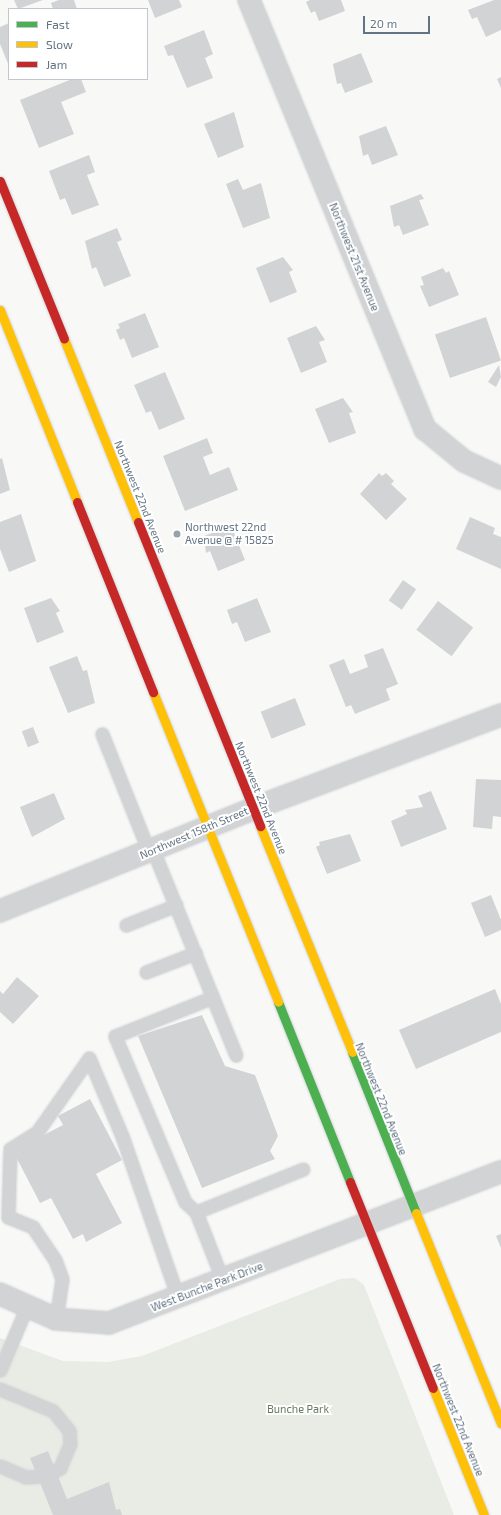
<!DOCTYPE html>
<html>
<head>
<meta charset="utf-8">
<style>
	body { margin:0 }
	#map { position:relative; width:501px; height:1515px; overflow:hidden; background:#f8f8f7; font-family:"Exo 2",sans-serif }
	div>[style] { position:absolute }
	.green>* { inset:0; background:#e8ece5 }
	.building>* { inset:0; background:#d2d3d4; transform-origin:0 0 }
	.roads { filter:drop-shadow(0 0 1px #d3d5d7) drop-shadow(0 0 1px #d3d5d7) }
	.lane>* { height:13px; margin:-6.5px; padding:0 6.5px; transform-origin:6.5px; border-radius:6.5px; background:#d2d3d4 }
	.street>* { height:22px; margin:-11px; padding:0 11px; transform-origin:11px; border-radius:11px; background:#d2d3d4 }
	.fast>* { height:9px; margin:-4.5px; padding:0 4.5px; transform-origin:4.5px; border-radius:4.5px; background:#4caf50 }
	.slow>* { height:9px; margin:-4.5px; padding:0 4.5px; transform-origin:4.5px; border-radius:4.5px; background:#ffc107 }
	.jam>* { height:9px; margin:-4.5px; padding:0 4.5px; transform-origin:4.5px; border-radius:4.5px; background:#c62828 }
	.dots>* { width:11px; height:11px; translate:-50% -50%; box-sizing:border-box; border:2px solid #fff; border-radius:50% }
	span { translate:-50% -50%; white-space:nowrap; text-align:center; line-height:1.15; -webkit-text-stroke:4px #fff; paint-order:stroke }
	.street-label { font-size:11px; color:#627484 }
	.poi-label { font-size:11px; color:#627484 }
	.left { translate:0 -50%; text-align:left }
	.park-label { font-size:11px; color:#667b61 }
	.legend { position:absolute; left:8px; top:8px; width:140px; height:72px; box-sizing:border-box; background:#fff; border:1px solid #c0c7ce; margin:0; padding:5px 7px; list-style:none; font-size:12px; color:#627484 }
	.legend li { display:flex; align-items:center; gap:8px; height:20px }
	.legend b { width:20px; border:1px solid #c0c7ce }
	.scale { position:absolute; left:363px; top:16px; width:67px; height:18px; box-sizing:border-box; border:2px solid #627484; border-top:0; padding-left:5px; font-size:12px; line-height:14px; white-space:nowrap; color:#627484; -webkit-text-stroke:3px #fff; paint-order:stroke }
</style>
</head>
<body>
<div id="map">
	<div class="green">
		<div style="clip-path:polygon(355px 1278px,364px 1285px,454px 1515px,0 1515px,0 1338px,63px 1361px,108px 1362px,142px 1356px,340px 1279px)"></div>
	</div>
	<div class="building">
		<div style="clip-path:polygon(14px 0,43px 0,18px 9px)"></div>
		<div style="clip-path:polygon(59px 0,74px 0,77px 9px,53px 9px,51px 3px)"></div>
		<div style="clip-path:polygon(148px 0,179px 0,182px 7px,155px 18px)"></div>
		<div style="clip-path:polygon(310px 0,341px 0,345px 11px,319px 21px,315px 11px,311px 13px,306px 2px)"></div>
		<div style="clip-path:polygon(494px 0,501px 0,501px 30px,486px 37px,477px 17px,472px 19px,468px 10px)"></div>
		<div style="clip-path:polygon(9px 23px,9px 66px,0 44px,0 27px)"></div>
		<div style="clip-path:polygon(204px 30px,213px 54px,205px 58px,213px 78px,187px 88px,173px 55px,168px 56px,164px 46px)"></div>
		<div style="clip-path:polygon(361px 53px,373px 82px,345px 93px,341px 83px,337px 84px,333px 64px)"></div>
		<div style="clip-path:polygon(501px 77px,501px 88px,497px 79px)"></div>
		<div style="clip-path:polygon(72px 79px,81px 79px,86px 92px,61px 102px,74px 134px,39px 148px,20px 100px)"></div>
		<div style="clip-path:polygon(234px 112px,244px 147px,218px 158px,204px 124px)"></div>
		<div style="clip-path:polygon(386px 126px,398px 155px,372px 165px,368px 154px,363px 156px,359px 136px)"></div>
		<div style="clip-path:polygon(89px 155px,95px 172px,87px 175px,99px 205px,72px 215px,65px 198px,60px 200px,49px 171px)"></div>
		<div style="clip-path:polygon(238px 179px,243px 190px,261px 183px,270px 218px,243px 228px,226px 184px)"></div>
		<div style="clip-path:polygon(421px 194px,424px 199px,419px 200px,429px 225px,403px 235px,399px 225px,394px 227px,390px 206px)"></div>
		<div style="clip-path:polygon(117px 228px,122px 240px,117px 242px,131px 276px,104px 287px,96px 267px,92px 269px,85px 241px)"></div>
		<div style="clip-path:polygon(283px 257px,293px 270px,289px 272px,297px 292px,270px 303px,256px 268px)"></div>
		<div style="clip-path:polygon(443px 268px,446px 273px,449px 271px,459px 295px,429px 307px,420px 286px,424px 285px,421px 277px)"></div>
		<div style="clip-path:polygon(145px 313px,159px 347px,132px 358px,124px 338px,120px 340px,116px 330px,120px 328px,118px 324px)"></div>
		<div style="left:486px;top:317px;width:46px;height:54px;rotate:71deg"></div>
		<div style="clip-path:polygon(316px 326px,325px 340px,319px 342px,327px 362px,301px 373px,287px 338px)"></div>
		<div style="clip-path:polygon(499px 365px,501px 377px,496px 387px,488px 382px)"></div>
		<div style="clip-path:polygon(165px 372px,185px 419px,159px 430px,151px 411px,146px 413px,134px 385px)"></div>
		<div style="clip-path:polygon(343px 398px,353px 412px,349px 413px,356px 433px,329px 443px,315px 409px)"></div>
		<div style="clip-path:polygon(207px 438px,213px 453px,203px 457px,210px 475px,229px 467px,238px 490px,185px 511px,163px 456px)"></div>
		<div style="clip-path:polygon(2px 458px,10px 490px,0 494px,0 459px)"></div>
		<div style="clip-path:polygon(379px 473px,382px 476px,386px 473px,394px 481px,391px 484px,407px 499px,386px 520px,360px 494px)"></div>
		<div style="clip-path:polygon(21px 514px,36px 561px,9px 572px,0 549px,0 522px)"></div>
		<div style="clip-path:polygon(470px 517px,495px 528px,493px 534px,501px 537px,501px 569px,456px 549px)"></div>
		<div style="clip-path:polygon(231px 526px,245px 560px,218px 571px,210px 551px,206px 553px,204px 536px)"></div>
		<div style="left:403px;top:580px;width:16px;height:25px;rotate:35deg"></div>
		<div style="clip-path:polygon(51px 598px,60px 611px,56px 613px,64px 632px,37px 643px,24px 608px)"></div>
		<div style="clip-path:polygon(257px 598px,271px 632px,245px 642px,237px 622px,232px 624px,227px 610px)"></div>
		<div style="left:438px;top:601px;width:44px;height:36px;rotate:37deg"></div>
		<div style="clip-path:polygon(383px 648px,398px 684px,386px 689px,390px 700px,355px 714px,351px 705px,346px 707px,329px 665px,344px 659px,350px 674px,368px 667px,364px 655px)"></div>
		<div style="clip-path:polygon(77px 656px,83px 671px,87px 670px,95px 703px,68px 713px,49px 667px)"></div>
		<div style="left:295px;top:698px;width:29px;height:37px;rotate:68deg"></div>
		<div style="left:33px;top:727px;width:17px;height:12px;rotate:69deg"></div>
		<div style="clip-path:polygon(476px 779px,501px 780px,501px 817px,493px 816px,492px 829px,473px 827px)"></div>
		<div style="clip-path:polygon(431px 791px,447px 829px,401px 847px,391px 821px,407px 814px,405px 810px,423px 807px,418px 796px)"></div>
		<div style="clip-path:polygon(54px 793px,65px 819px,32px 837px,20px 807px)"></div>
		<div style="clip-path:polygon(350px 834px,361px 861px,327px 874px,316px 847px,320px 845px,319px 842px)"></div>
		<div style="clip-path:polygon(491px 895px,501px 920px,501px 930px,485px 937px,471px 903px)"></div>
		<div style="clip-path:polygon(17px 977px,39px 996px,13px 1024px,0 1012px,0 991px,3px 994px)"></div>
		<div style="clip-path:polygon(495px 989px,501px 1004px,501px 1032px,416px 1069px,399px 1030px)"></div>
		<div style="clip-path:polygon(202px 1015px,225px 1066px,255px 1075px,278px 1136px,270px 1151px,275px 1159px,202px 1188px,138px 1036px)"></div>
		<div style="clip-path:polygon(90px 1099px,122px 1160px,96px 1174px,122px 1223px,86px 1242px,83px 1234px,73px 1239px,51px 1198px,40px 1203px,13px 1151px,63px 1125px,58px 1116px)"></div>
		<div style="clip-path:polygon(501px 1234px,501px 1248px,496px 1236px)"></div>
		<div style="clip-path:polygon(48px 1451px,67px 1499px,109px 1482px,116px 1510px,120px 1509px,122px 1515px,53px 1515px,30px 1458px)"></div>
	</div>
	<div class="roads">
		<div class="lane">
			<div style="left:102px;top:734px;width:127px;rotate:68.3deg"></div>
			<div style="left:153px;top:850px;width:221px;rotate:68deg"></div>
			<div style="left:126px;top:925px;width:54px;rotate:-21.8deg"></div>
			<div style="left:146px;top:972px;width:53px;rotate:-21.2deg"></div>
			<div style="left:196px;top:1212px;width:15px;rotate:-138deg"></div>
			<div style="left:185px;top:1202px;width:180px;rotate:-112.9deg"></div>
			<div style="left:115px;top:1036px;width:105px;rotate:-21.7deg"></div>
			<div style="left:223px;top:1281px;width:74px;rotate:-111.4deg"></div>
			<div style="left:196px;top:1212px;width:115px;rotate:-21.9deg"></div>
			<div style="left:56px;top:1319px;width:40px;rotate:-81.5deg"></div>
			<div style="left:62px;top:1279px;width:20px;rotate:-110deg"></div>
			<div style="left:55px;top:1260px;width:40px;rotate:-124deg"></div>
			<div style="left:33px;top:1227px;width:27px;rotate:-158deg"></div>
			<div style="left:8px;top:1217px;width:68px;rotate:-88.3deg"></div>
			<div style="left:10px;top:1149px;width:32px;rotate:-32deg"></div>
			<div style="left:37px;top:1132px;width:90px;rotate:-54.9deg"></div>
			<div style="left:89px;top:1058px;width:85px;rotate:67.1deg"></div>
			<div style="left:122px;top:1136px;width:171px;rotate:70.9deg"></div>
			<div style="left:0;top:1370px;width:69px;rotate:-67.1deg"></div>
			<div style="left:0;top:1389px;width:57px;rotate:22.5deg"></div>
			<div style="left:53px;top:1411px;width:26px;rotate:51deg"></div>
			<div style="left:69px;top:1431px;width:13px;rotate:86deg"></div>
			<div style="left:70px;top:1444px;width:26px;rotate:113deg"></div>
			<div style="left:60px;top:1468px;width:17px;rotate:152deg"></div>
			<div style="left:45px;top:1476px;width:19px;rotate:177deg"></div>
			<div style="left:26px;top:1477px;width:28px;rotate:-157deg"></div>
		</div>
		<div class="street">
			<div style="left:249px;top:0;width:464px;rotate:67.7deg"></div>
			<div style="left:425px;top:429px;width:50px;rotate:39.4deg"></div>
			<div style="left:464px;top:461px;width:41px;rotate:24.7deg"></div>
			<div style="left:0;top:911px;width:272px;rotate:-22deg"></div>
			<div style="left:252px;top:809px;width:266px;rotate:-20.7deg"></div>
			<div style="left:0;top:1294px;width:61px;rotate:24.1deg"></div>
			<div style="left:56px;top:1319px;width:53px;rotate:4.3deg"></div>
			<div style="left:109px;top:1323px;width:420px;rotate:-21.1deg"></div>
		</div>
		<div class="fast">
			<div style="left:278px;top:1002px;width:194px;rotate:68.2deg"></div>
			<div style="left:352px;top:1052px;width:173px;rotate:68.3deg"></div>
		</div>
		<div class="slow">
			<div style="left:0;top:310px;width:207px;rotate:68.1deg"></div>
			<div style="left:64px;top:339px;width:197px;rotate:68deg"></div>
			<div style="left:153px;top:692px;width:334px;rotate:68deg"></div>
			<div style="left:260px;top:826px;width:244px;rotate:67.8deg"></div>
			<div style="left:416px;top:1213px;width:227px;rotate:68deg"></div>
			<div style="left:433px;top:1388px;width:137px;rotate:68.1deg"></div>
		</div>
		<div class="jam">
			<div style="left:0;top:181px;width:170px;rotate:67.9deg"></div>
			<div style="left:77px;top:502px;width:205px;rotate:68.2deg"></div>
			<div style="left:138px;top:522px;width:328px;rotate:68.1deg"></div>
			<div style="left:350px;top:1182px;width:222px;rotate:68.1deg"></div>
		</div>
	</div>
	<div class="dots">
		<div style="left:177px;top:534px;background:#96a2ac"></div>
	</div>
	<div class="street-label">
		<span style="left:354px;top:257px;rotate:68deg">Northwest 21st Avenue</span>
		<span style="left:140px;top:497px;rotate:68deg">Northwest 22nd Avenue</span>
		<span style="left:261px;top:798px;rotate:68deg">Northwest 22nd Avenue</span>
		<span style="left:194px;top:833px;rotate:-23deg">Northwest 158th Street</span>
		<span style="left:381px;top:1099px;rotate:68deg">Northwest 22nd Avenue</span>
		<span style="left:207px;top:1287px;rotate:-21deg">West Bunche Park Drive</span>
		<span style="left:458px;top:1420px;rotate:68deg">Northwest 22nd Avenue</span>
	</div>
	<div class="poi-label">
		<span class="left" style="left:185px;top:534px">Northwest 22nd<br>Avenue @ # 15825</span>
	</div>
	<div class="park-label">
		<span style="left:298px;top:1409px">Bunche Park</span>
	</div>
	<ul class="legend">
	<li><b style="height:5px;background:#4caf50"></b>Fast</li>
	<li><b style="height:5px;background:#ffc107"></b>Slow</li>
	<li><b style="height:5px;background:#c62828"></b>Jam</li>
	</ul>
	<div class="scale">20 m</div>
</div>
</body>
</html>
